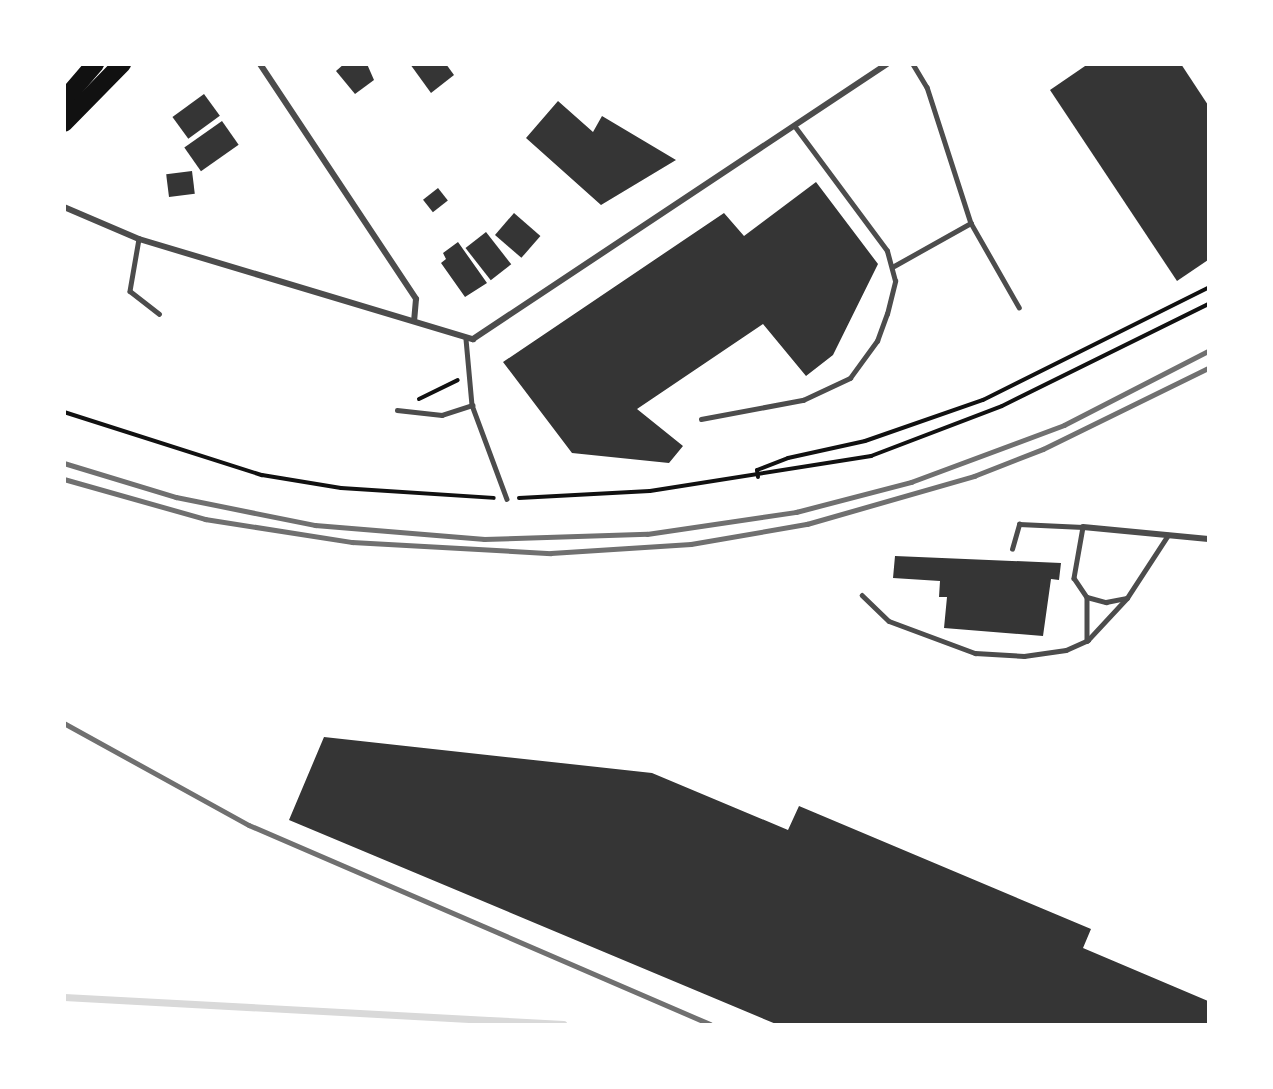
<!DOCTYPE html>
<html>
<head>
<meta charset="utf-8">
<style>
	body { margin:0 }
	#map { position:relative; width:1273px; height:1089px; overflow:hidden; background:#fff; font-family:Barlow,sans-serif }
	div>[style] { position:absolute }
	.stream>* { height:7px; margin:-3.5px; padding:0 3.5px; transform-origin:3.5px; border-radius:3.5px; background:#d9d9d9 }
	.building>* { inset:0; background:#353535; transform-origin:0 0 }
	.path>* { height:4px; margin:-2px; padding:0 2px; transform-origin:2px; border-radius:2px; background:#111 }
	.service>* { height:4.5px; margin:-2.25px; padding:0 2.25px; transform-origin:2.25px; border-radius:2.25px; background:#4c4c4c }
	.minor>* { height:6px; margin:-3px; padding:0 3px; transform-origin:3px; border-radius:3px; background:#4c4c4c }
	.motorway>* { height:18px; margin:-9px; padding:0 9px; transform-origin:9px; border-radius:9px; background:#111 }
	.rail>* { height:4.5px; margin:-2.25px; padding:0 2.25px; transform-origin:2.25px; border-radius:2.25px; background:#707070 }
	span { translate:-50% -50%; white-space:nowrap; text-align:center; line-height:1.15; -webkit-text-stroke:4.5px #fff; paint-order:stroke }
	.frame { position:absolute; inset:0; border:66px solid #fff; pointer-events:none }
</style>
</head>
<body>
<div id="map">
	<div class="stream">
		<div style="left:64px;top:997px;width:500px;rotate:3.1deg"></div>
	</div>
	<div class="building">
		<div style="clip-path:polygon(344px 64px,367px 64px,374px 80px,355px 94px,336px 71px)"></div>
		<div style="clip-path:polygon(410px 64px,446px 64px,454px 75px,431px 93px)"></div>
		<div style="clip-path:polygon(1088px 64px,1181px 64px,1208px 105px,1208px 260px,1177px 281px,1050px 90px)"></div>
		<div style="left:204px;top:94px;width:27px;height:39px;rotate:54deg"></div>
		<div style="clip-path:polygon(558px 101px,593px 132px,602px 116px,676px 160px,601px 205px,526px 138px)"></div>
		<div style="left:222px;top:121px;width:29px;height:46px;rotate:55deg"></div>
		<div style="left:192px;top:171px;width:23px;height:26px;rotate:83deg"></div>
		<div style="clip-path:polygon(816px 182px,878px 264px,833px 355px,806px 376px,763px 324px,637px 409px,683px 446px,669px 463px,572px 453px,503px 362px,724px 213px,744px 236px)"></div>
		<div style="left:438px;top:188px;width:16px;height:19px;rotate:52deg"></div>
		<div style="left:514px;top:213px;width:35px;height:29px;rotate:41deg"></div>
		<div style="left:486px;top:232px;width:41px;height:26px;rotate:52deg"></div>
		<div style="clip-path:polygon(458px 242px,487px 283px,465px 297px,441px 263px,446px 259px,443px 253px)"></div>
		<div style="clip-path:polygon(895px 556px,1061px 563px,1059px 580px,1051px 579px,1043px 636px,944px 628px,947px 597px,939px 597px,940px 581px,893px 578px)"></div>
		<div style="clip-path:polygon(324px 737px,652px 773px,788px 830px,799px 806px,1091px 929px,1083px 948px,1208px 1001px,1208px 1024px,776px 1024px,289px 820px)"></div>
	</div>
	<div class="path">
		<div style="left:419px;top:399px;width:43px;rotate:-26deg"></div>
		<div style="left:64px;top:412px;width:208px;rotate:17.7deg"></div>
		<div style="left:262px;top:475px;width:80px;rotate:9.3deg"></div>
		<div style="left:341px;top:488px;width:153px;rotate:3.7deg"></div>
		<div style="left:758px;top:477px;width:7px;rotate:-98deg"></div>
		<div style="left:757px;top:470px;width:33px;rotate:-21deg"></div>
		<div style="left:788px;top:458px;width:79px;rotate:-12.4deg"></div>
		<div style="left:865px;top:441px;width:125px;rotate:-19.2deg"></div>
		<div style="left:983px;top:400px;width:251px;rotate:-26.5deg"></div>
		<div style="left:519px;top:498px;width:131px;rotate:-3.1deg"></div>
		<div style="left:650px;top:491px;width:224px;rotate:-9deg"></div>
		<div style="left:871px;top:456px;width:140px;rotate:-20.9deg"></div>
		<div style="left:1002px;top:406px;width:230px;rotate:-26.3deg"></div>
	</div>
	<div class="service">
		<div style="left:913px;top:64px;width:27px;rotate:59deg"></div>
		<div style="left:927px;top:87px;width:143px;rotate:72.1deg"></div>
		<div style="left:971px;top:223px;width:97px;rotate:60.3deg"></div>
		<div style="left:139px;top:239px;width:53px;rotate:99.8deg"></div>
		<div style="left:130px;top:291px;width:37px;rotate:38deg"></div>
		<div style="left:894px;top:266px;width:88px;rotate:-29.2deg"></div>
		<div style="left:466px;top:339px;width:66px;rotate:84.8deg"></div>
		<div style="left:472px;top:405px;width:100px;rotate:69.6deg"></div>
		<div style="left:397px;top:410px;width:45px;rotate:6.3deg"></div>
		<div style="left:442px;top:415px;width:32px;rotate:-18deg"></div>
		<div style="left:701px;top:419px;width:104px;rotate:-10.6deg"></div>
		<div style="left:803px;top:400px;width:52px;rotate:-25.1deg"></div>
		<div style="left:850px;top:378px;width:46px;rotate:-53.9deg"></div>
		<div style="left:877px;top:341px;width:29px;rotate:-70deg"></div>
		<div style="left:887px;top:314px;width:34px;rotate:-76deg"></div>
		<div style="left:895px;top:281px;width:31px;rotate:-105deg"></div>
		<div style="left:887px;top:251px;width:154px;rotate:-126.6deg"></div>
		<div style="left:1012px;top:549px;width:26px;rotate:-74deg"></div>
		<div style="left:1019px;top:524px;width:64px;rotate:2.7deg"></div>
		<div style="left:1083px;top:527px;width:52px;rotate:100deg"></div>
		<div style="left:1074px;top:578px;width:23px;rotate:56deg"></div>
		<div style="left:1087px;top:597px;width:44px;rotate:90deg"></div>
		<div style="left:862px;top:595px;width:37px;rotate:44deg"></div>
		<div style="left:889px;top:621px;width:92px;rotate:20.4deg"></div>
		<div style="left:975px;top:653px;width:49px;rotate:3.5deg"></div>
		<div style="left:1024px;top:656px;width:42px;rotate:-8.1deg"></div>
		<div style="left:1066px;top:650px;width:24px;rotate:-24deg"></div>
		<div style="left:1088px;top:640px;width:57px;rotate:-47.1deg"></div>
		<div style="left:1127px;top:598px;width:75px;rotate:-56.9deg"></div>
		<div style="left:1087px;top:597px;width:20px;rotate:15deg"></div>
		<div style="left:1106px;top:602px;width:21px;rotate:-11deg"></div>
	</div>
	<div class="minor">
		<div style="left:260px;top:64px;width:282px;rotate:56.4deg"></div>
		<div style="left:416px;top:299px;width:22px;rotate:95deg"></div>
		<div style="left:64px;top:207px;width:82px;rotate:23.1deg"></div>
		<div style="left:139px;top:239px;width:349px;rotate:16.7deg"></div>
		<div style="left:473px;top:339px;width:497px;rotate:-33.6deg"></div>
		<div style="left:1083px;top:527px;width:126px;rotate:5.5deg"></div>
	</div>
	<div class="motorway">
		<div style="left:64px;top:100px;width:48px;rotate:-49.3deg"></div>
		<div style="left:64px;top:123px;width:83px;rotate:-45.5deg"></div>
	</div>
	<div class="rail">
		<div style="left:64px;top:463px;width:117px;rotate:16.9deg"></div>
		<div style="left:176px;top:497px;width:142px;rotate:11.4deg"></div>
		<div style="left:315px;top:525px;width:170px;rotate:4.7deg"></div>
		<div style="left:484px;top:539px;width:163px;rotate:-1.8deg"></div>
		<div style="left:647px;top:534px;width:151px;rotate:-8.4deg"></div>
		<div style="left:796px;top:512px;width:119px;rotate:-14.6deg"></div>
		<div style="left:911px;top:482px;width:163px;rotate:-20.4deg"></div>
		<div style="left:1064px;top:425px;width:162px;rotate:-27.2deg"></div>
		<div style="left:64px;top:479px;width:147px;rotate:15.8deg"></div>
		<div style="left:205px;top:519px;width:149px;rotate:8.9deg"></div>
		<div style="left:352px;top:542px;width:199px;rotate:3.2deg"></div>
		<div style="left:551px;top:553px;width:140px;rotate:-3.7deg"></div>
		<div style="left:691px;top:544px;width:118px;rotate:-9.8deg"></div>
		<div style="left:807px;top:524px;width:174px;rotate:-16deg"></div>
		<div style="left:974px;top:476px;width:74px;rotate:-21.4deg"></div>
		<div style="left:1043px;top:449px;width:184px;rotate:-26.1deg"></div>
		<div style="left:64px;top:723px;width:211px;rotate:28.9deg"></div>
		<div style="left:249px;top:825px;width:502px;rotate:23.35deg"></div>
	</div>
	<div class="frame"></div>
</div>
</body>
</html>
